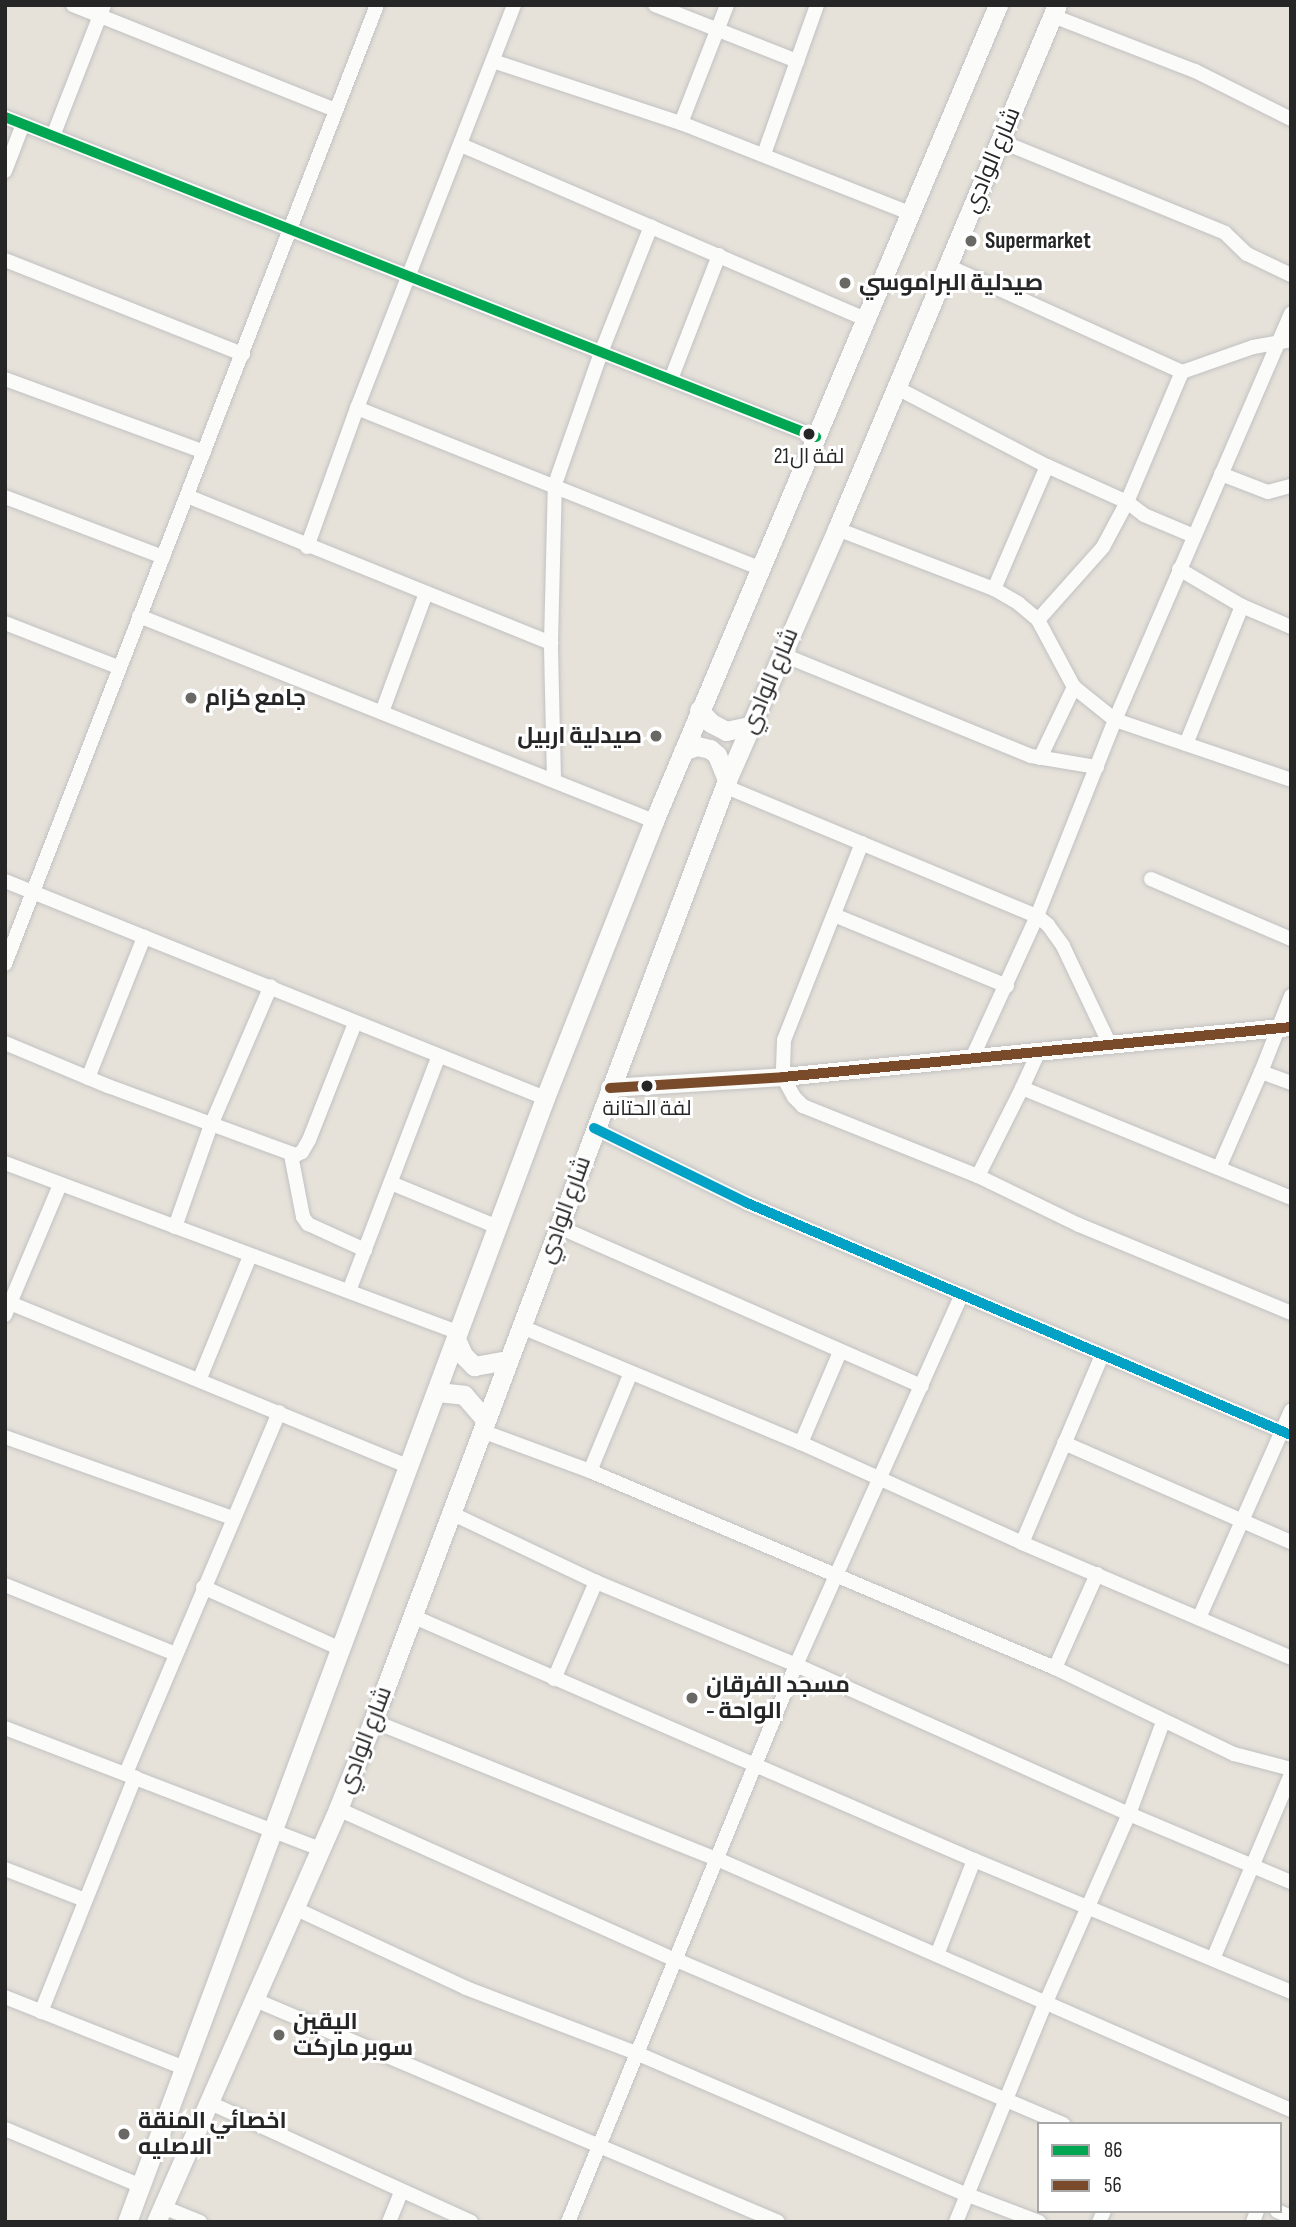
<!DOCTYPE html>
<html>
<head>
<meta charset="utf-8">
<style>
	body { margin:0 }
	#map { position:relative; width:1296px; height:2227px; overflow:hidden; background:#e6e2da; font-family:"Sofia Sans Condensed",Cairo,sans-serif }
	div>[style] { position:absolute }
	.roads { filter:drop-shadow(0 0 2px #c2c1c2) drop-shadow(0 0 2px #c2c1c2) }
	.minor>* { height:14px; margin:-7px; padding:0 7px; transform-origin:7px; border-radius:7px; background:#fbfbf9 }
	.tertiary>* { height:18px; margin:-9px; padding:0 9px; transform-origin:9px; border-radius:9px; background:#fbfbf9 }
	.secondary>* { height:19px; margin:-9.5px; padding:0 9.5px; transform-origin:9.5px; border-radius:9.5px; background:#fbfbf9 }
	.bus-1>* { height:10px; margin:-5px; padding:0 5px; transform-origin:5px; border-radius:5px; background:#00a651 }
	.bus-2>* { height:10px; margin:-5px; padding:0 5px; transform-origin:5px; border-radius:5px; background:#7a4b2a }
	.bus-3>* { height:10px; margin:-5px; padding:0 5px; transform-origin:5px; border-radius:5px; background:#02a2c6 }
	.dots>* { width:19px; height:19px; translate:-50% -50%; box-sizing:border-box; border:4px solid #fff; border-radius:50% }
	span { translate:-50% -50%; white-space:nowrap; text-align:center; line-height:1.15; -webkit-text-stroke:6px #fff; paint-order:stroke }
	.bus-label { font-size:21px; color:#262626 }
	.street-label { font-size:23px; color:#262626 }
	.poi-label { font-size:23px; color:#262626; font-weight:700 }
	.left { translate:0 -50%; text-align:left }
	.right { translate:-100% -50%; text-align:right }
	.frame { position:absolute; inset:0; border:7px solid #262626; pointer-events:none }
	.legend { position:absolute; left:1037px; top:2122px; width:245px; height:91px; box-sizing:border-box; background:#fff; border:2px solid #a8a8a8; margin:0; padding:9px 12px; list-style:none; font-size:21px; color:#262626 }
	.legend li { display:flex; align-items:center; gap:14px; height:35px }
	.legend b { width:35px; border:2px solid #a8a8a8 }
</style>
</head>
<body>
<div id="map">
	<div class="roads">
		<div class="minor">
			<div style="left:73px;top:5px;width:283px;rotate:21.8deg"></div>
			<div style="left:655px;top:5px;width:153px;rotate:21.5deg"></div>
			<div style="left:1053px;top:16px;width:152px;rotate:21.2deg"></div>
			<div style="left:1195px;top:71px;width:107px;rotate:26.6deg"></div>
			<div style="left:493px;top:61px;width:198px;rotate:18.3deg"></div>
			<div style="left:681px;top:123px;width:245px;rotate:21.5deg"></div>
			<div style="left:5px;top:117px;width:872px;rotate:21.53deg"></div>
			<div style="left:681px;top:123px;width:127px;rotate:-68.7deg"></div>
			<div style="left:53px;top:136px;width:141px;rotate:-68.7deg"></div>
			<div style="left:1000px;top:141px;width:243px;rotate:22.2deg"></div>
			<div style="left:1225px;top:233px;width:30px;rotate:44deg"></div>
			<div style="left:1247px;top:254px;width:49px;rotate:25.5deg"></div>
			<div style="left:461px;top:145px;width:440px;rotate:23.3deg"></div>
			<div style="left:764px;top:154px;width:158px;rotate:-70.4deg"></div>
			<div style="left:5px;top:171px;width:50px;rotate:-69deg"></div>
			<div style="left:5px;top:260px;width:256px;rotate:21.6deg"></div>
			<div style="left:946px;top:265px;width:259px;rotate:24.4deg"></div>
			<div style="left:1182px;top:372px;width:75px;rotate:-19.4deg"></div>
			<div style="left:1253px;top:347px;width:39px;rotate:-10deg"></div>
			<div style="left:5px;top:379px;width:212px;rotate:20.1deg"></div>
			<div style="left:671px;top:379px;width:133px;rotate:-68.8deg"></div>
			<div style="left:895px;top:387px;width:171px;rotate:27.5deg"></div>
			<div style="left:1047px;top:466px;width:88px;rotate:24.2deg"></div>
			<div style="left:1127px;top:502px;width:21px;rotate:37deg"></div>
			<div style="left:1144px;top:515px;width:54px;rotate:22.8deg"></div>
			<div style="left:357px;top:408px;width:434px;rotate:21.7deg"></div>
			<div style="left:1221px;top:474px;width:50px;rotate:21deg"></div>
			<div style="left:1268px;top:492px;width:24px;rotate:-15deg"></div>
			<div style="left:187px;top:496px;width:393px;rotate:22deg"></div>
			<div style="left:5px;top:497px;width:169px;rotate:20.8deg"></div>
			<div style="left:837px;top:529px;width:168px;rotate:20.9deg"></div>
			<div style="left:994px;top:589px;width:28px;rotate:30deg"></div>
			<div style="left:1018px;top:603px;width:26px;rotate:40deg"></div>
			<div style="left:1038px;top:620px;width:76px;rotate:61.8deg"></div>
			<div style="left:1074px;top:687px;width:53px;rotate:38.8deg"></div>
			<div style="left:1115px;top:720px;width:186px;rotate:18.8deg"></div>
			<div style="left:307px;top:547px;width:148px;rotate:-70.2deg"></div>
			<div style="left:357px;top:408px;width:433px;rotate:-68.7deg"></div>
			<div style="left:1179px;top:569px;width:73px;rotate:30.4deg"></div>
			<div style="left:994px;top:589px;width:134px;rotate:-66.7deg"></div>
			<div style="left:139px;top:616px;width:554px;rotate:21.71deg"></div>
			<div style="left:1038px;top:620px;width:98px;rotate:-48.3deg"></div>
			<div style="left:1103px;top:547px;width:51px;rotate:-61.9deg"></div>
			<div style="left:1127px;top:502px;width:141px;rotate:-67.1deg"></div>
			<div style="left:5px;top:623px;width:121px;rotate:21.3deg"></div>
			<div style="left:781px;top:654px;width:270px;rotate:22.2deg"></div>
			<div style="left:1031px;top:756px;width:67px;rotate:9.5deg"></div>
			<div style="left:382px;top:712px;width:127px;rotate:-69.7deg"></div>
			<div style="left:1186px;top:744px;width:149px;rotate:-67.9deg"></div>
			<div style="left:1242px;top:606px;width:53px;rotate:23.2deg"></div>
			<div style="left:1040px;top:758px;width:79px;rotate:-64.4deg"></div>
			<div style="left:554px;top:780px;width:137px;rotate:-91.3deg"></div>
			<div style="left:551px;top:643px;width:159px;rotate:-88.6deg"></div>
			<div style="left:555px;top:484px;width:142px;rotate:-70.7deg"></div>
			<div style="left:602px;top:350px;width:133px;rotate:-68.4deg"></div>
			<div style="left:724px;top:786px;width:339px;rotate:22.6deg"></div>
			<div style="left:1037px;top:916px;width:14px;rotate:39deg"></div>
			<div style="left:1048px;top:925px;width:26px;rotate:54deg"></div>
			<div style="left:1063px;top:946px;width:107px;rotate:64.6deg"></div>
			<div style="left:862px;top:843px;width:212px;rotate:111.6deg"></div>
			<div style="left:784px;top:1040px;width:37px;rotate:92deg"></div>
			<div style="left:783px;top:1077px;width:23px;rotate:61deg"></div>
			<div style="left:794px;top:1097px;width:13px;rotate:45deg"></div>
			<div style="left:803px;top:1106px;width:188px;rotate:21.8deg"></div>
			<div style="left:978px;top:1176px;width:112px;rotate:25.9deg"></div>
			<div style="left:1079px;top:1225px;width:230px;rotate:22.5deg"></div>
			<div style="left:1151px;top:879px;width:152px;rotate:23.2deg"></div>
			<div style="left:5px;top:881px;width:582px;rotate:21.89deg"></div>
			<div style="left:834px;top:915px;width:187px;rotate:22.3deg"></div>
			<div style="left:5px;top:964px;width:1029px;rotate:-68.8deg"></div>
			<div style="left:1291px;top:996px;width:82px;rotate:111.5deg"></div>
			<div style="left:1261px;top:1072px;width:32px;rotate:20deg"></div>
			<div style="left:5px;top:1043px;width:112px;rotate:22.7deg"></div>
			<div style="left:108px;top:1086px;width:200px;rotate:20.2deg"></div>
			<div style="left:296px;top:1155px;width:7px;rotate:-27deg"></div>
			<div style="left:302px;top:1152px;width:14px;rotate:-60deg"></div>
			<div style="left:309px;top:1140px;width:126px;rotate:-68.5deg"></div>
			<div style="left:973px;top:1056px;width:154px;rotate:-65.4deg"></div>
			<div style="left:1037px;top:916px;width:211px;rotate:-68.3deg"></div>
			<div style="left:1115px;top:720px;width:443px;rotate:-66.6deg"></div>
			<div style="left:88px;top:1078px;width:152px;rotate:-68.3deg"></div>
			<div style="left:1022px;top:1088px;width:41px;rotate:-65.3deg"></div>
			<div style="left:594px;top:1128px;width:170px;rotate:26.1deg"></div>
			<div style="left:747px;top:1203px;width:591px;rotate:23.1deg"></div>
			<div style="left:291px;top:1155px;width:63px;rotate:79deg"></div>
			<div style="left:303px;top:1217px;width:9px;rotate:54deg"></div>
			<div style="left:308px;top:1224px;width:63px;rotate:24.5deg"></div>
			<div style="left:5px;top:1163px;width:483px;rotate:20.5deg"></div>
			<div style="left:1219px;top:1168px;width:105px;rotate:-66.4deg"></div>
			<div style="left:978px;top:1176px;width:98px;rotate:-63.4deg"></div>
			<div style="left:1022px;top:1088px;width:291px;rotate:22.2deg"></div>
			<div style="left:391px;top:1183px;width:116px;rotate:22.4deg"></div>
			<div style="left:175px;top:1227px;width:108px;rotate:-70.6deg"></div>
			<div style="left:211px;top:1125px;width:151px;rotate:-66.7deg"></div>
			<div style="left:559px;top:1227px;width:396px;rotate:23.7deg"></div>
			<div style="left:349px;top:1291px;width:249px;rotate:-69.1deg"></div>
			<div style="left:10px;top:1303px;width:430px;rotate:22.3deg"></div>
			<div style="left:5px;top:1315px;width:141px;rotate:-67.1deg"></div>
			<div style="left:522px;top:1327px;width:302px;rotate:22.6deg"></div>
			<div style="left:801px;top:1443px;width:243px;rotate:24.3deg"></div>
			<div style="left:1022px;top:1543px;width:293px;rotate:23.1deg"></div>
			<div style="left:200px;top:1378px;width:132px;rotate:-67.7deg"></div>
			<div style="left:482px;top:1431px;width:115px;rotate:20.3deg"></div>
			<div style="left:590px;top:1471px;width:505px;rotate:22.96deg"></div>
			<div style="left:1055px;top:1668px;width:199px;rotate:25.7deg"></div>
			<div style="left:1234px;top:1754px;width:59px;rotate:14.7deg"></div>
			<div style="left:5px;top:1437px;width:241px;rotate:19.6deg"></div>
			<div style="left:801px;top:1443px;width:99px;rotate:-66.8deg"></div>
			<div style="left:1064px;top:1443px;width:248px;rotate:23.6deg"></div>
			<div style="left:590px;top:1471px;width:104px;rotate:-67.4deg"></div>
			<div style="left:453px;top:1514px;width:158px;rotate:25.4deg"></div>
			<div style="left:596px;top:1582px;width:217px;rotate:22.5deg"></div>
			<div style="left:796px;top:1665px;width:365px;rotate:24.1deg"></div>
			<div style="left:1129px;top:1814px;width:176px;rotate:22.8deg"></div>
			<div style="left:1022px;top:1543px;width:204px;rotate:-66.9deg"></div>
			<div style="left:5px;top:1585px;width:184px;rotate:22deg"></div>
			<div style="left:203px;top:1587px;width:149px;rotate:24.2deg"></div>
			<div style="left:412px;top:1616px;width:613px;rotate:23.47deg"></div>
			<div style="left:974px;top:1860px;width:343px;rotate:22.6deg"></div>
			<div style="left:1199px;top:1618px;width:227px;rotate:-66.1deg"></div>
			<div style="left:1055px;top:1668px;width:103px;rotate:-65.9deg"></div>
			<div style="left:554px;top:1679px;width:106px;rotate:-66.6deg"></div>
			<div style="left:373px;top:1721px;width:371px;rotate:21.9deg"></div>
			<div style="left:717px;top:1859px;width:626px;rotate:23.62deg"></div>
			<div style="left:5px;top:1728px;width:337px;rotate:21deg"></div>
			<div style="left:126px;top:1773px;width:392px;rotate:-67deg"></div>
			<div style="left:338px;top:1809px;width:368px;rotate:24.1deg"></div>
			<div style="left:674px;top:1959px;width:423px;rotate:23deg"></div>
			<div style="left:5px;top:1869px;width:86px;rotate:21.2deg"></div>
			<div style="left:294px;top:1908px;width:190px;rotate:24.9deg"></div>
			<div style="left:466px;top:1988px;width:182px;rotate:20.9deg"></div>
			<div style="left:636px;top:2053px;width:361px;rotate:23.2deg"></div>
			<div style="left:968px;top:2195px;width:76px;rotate:20.8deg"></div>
			<div style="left:937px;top:1955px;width:102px;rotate:-68.7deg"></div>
			<div style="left:1213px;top:1959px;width:201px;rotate:-67.1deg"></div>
			<div style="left:5px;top:1997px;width:193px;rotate:21.6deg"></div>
			<div style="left:253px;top:1999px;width:570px;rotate:23.01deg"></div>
			<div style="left:41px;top:2012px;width:253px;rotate:-68.2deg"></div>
			<div style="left:208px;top:2102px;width:289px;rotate:24.5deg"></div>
			<div style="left:5px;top:2129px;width:147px;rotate:22.7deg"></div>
			<div style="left:163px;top:2207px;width:40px;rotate:22deg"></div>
			<div style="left:1277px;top:2211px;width:15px;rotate:23deg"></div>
			<div style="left:389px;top:2222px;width:32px;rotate:-68deg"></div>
			<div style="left:568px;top:2222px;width:602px;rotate:-67.74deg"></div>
			<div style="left:796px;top:1665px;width:406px;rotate:-65.9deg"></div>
			<div style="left:956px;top:2222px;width:238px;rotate:-67.8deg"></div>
			<div style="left:1046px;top:2002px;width:206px;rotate:-66.2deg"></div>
			<div style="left:1129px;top:1814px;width:98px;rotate:-69.7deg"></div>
			<div style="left:1099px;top:2222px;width:12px;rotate:-66deg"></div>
			<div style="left:1253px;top:2222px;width:12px;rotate:-70deg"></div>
		</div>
		<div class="tertiary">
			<div style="left:610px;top:1088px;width:173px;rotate:-3.6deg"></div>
			<div style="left:783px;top:1077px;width:510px;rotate:-5.62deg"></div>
		</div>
		<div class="secondary">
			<div style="left:699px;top:710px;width:18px;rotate:47deg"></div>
			<div style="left:711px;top:723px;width:17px;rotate:28deg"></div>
			<div style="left:726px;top:731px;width:25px;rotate:-12deg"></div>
			<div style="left:683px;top:751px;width:15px;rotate:-20deg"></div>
			<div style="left:697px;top:746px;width:13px;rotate:13deg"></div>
			<div style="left:710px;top:749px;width:9px;rotate:41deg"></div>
			<div style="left:717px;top:755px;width:27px;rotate:68deg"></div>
			<div style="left:456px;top:1339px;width:17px;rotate:66deg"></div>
			<div style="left:463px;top:1355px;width:16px;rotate:45deg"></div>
			<div style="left:474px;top:1366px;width:35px;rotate:-10deg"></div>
			<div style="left:437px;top:1392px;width:27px;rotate:6deg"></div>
			<div style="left:464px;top:1395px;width:33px;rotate:49deg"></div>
			<div style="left:127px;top:2222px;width:1199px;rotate:-69.6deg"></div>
			<div style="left:545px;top:1098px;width:298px;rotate:-68.5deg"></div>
			<div style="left:654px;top:821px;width:886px;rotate:-67.14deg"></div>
			<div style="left:156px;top:2222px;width:451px;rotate:-66.2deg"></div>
			<div style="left:338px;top:1809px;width:95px;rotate:-68.3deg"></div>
			<div style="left:373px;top:1721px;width:1005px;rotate:-69.38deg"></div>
			<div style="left:727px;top:780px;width:274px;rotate:-66.3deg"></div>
			<div style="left:837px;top:529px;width:568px;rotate:-67.23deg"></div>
		</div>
	</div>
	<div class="bus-1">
		<div style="left:5px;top:117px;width:872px;rotate:21.53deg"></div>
	</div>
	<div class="bus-2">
		<div style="left:610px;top:1088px;width:173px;rotate:-3.6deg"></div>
		<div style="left:783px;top:1077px;width:510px;rotate:-5.62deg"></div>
	</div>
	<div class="bus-3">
		<div style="left:594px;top:1128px;width:170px;rotate:26.1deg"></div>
		<div style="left:747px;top:1203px;width:591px;rotate:23.1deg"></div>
	</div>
	<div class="dots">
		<div style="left:971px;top:241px;background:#696865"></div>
		<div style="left:845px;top:283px;background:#696865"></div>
		<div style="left:809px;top:434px;background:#262626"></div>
		<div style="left:191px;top:698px;background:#696865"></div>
		<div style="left:656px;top:736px;background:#696865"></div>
		<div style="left:647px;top:1086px;background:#262626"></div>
		<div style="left:692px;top:1698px;background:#696865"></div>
		<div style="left:279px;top:2035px;background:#696865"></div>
		<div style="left:124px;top:2134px;background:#696865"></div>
	</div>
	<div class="bus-label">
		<span style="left:809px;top:457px">لفة ال21</span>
		<span style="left:647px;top:1109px">لفة الحتانة</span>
	</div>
	<div class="street-label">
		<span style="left:992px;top:160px;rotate:-67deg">شارع الوادي</span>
		<span style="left:770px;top:681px;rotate:-67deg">شارع الوادي</span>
		<span style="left:565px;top:1210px;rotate:-70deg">شارع الوادي</span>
		<span style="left:365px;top:1740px;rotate:-69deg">شارع الوادي</span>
	</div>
	<div class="poi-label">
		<span class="left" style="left:985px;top:241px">Supermarket</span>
		<span class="left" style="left:859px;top:283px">صيدلية البراموسي</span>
		<span class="left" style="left:205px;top:698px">جامع كزام</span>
		<span class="right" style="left:642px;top:736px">صيدلية اربيل</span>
		<span class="left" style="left:706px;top:1698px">مسجد الفرقان<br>- الواحة</span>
		<span class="left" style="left:293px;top:2035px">اليقين<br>سوبر ماركت</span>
		<span class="left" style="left:138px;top:2134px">اخصائي المنقة<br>الاصليه</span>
	</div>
	<div class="frame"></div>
	<ul class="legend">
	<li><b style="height:9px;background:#00a651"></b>86</li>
	<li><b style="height:9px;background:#7a4b2a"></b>56</li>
	</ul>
</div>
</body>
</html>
